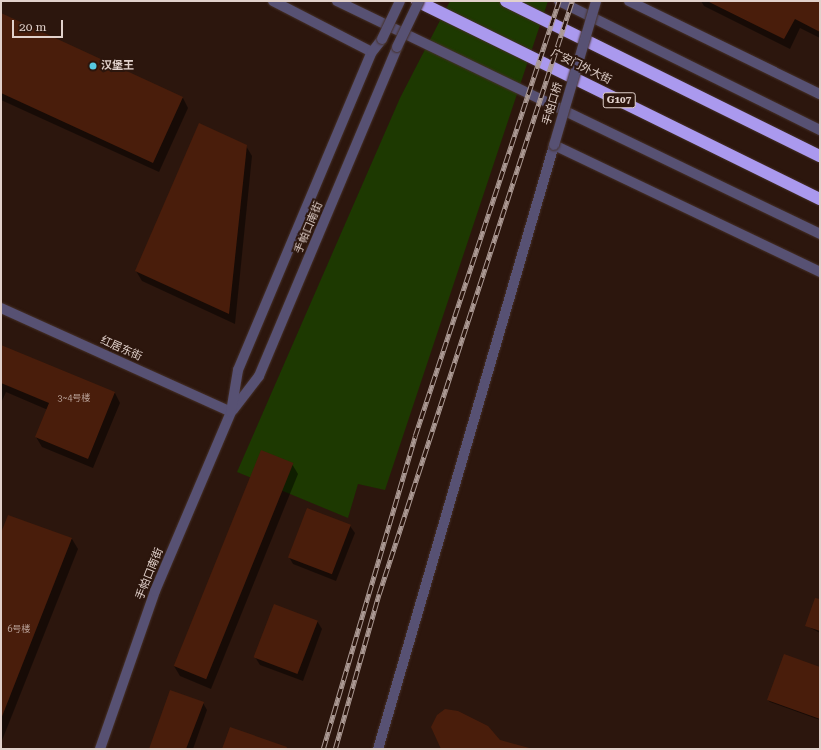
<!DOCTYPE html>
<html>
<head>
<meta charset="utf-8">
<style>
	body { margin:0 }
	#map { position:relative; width:821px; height:750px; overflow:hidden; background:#2c160d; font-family:"Roboto Serif","Noto Sans SC",serif }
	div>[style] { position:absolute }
	.green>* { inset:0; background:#1d3901 }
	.shadow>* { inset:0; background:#0007 }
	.building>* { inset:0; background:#491d0b; transform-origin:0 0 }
	.roads { filter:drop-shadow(0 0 1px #453028) drop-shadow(0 0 1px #453028) }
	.minor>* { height:10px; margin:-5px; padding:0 5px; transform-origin:5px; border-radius:5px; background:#575173 }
	.highway>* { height:12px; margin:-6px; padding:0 6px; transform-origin:6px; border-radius:6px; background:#a9e }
	.rail>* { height:4.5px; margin-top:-2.25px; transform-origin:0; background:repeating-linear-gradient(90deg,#2c160d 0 9px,#ab9993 0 18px); box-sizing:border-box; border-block:1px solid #ab9993 }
	.bridges { filter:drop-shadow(0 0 1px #453028) drop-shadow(0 0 1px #453028) }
	.minor-bridge>* { height:10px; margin:-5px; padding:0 5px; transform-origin:5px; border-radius:5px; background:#575173 }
	.dots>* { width:11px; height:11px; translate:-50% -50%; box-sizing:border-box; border:2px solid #2c160d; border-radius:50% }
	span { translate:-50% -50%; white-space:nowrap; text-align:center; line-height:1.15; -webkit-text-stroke:4px #2c160d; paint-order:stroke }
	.number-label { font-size:9px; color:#bba49b }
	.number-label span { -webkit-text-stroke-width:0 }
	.shield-label span { padding:1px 3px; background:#2c160d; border:1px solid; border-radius:3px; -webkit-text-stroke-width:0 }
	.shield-label { font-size:10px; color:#e1d1cb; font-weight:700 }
	.poi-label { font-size:11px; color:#e1d1cb; font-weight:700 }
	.left { translate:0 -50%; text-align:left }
	.street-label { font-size:11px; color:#e1d1cb }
	.frame { position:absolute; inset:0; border:2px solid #e1d1cb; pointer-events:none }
	.scale { position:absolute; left:12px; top:20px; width:51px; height:18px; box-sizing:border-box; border:2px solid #e1d1cb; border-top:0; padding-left:5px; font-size:12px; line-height:14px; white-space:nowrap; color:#e1d1cb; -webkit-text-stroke:3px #2c160d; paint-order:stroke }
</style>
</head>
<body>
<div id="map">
	<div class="green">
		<div style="clip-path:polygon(450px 1px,548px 1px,385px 490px,358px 484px,348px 518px,237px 472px,400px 98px)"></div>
	</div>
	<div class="shadow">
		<div style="clip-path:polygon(701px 1px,820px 1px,820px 38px,800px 28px,790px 49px,704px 6px)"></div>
		<div style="clip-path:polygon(1px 14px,183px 98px,188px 108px,159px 172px,1px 100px)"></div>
		<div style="clip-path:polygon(246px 146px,252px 156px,235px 324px,142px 281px,136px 271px)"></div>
		<div style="clip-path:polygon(1px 346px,115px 393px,120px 403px,93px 468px,42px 447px,36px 437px,48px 410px,6px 392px,1px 403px)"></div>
		<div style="clip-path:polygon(292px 464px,298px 474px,211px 689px,180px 676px,174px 666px)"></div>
		<div style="clip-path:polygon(9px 516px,72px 539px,78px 549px,1px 743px,1px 536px)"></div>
		<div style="clip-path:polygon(350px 526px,355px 533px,336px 581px,293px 564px,289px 557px)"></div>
		<div style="clip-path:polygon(820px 601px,820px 633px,807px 626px)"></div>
		<div style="clip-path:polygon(317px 621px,322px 629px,303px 681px,260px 665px,255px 657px)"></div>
		<div style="clip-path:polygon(820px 668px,820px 720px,770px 702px,768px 700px)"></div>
		<div style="clip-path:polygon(203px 703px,207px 710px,193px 749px,150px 749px)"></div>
	</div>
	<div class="building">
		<div style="clip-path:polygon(707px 1px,820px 1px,820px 32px,795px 19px,784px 39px)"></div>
		<div style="clip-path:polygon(1px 13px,183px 97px,153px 163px,1px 93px)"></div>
		<div style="clip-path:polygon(199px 123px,247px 145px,229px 314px,135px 271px)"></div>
		<div style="clip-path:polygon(1px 345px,115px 392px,88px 459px,35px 437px,49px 403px,1px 383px)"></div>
		<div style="left:261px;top:450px;width:35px;height:233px;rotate:22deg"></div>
		<div style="left:307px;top:508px;width:47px;height:53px;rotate:21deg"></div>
		<div style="clip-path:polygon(8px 515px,72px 538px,1px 719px,1px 533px)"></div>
		<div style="clip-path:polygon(815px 598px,820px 599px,820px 631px,805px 626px)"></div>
		<div style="left:274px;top:604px;width:47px;height:57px;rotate:21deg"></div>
		<div style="clip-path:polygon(784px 654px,820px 667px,820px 719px,767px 700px)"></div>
		<div style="clip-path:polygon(170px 690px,204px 702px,186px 749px,149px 749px)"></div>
		<div style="clip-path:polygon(445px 709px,458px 711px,488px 726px,500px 740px,533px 749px,441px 749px,431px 727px,437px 715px)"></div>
		<div style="clip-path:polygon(230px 727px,287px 747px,286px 749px,222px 749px)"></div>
	</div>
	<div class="roads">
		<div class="minor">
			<div style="left:273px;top:1px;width:111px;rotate:27.3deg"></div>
			<div style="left:337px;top:1px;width:536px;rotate:25.75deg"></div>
			<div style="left:559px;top:1px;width:291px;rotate:26.3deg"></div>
			<div style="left:629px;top:1px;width:212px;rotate:26deg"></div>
			<div style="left:1px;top:308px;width:252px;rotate:24.3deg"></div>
			<div style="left:233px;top:410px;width:43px;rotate:-52.6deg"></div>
			<div style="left:259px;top:376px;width:357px;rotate:-67.2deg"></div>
			<div style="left:100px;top:749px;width:167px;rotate:-70.8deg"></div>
			<div style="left:155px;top:591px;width:194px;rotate:-67deg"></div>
			<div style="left:231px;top:412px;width:43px;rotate:-80.5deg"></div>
			<div style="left:238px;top:370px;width:345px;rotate:-67.2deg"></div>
			<div style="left:372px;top:52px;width:16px;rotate:-52deg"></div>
			<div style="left:378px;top:749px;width:629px;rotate:-73.75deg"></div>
			<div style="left:554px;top:145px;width:295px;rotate:25.5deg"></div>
		</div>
		<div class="highway">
			<div style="left:417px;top:1px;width:449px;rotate:26.2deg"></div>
			<div style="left:506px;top:1px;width:350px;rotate:26.3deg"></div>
		</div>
	</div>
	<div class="rail">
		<div style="left:323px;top:749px;width:326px;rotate:-73.6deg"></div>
		<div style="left:415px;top:436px;width:458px;rotate:-71.7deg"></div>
		<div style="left:335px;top:749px;width:161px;rotate:-74.2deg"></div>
		<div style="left:379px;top:594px;width:624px;rotate:-71.97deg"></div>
	</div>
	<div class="bridges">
		<div class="minor-bridge">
			<div style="left:382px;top:39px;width:42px;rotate:-64.7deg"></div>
			<div style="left:397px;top:47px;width:51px;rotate:-64.4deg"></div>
			<div style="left:554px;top:145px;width:150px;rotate:-73.7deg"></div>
		</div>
	</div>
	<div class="dots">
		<div style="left:93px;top:66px;background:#57c9e2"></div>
	</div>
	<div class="number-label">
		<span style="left:74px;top:398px">3~4号楼</span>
		<span style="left:19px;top:629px">6号楼</span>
	</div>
	<div class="shield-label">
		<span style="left:619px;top:100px">G107</span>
	</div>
	<div class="poi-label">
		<span class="left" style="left:101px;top:66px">汉堡王</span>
	</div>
	<div class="street-label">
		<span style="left:581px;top:67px;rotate:26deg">广安门外大街</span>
		<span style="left:553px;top:104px;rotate:-73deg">手帕口桥</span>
		<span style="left:309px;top:228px;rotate:-67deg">手帕口南街</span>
		<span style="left:121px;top:349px;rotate:24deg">红居东街</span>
		<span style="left:150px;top:574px;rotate:-68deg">手帕口南街</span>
	</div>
	<div class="frame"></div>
	<div class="scale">20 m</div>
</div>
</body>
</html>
